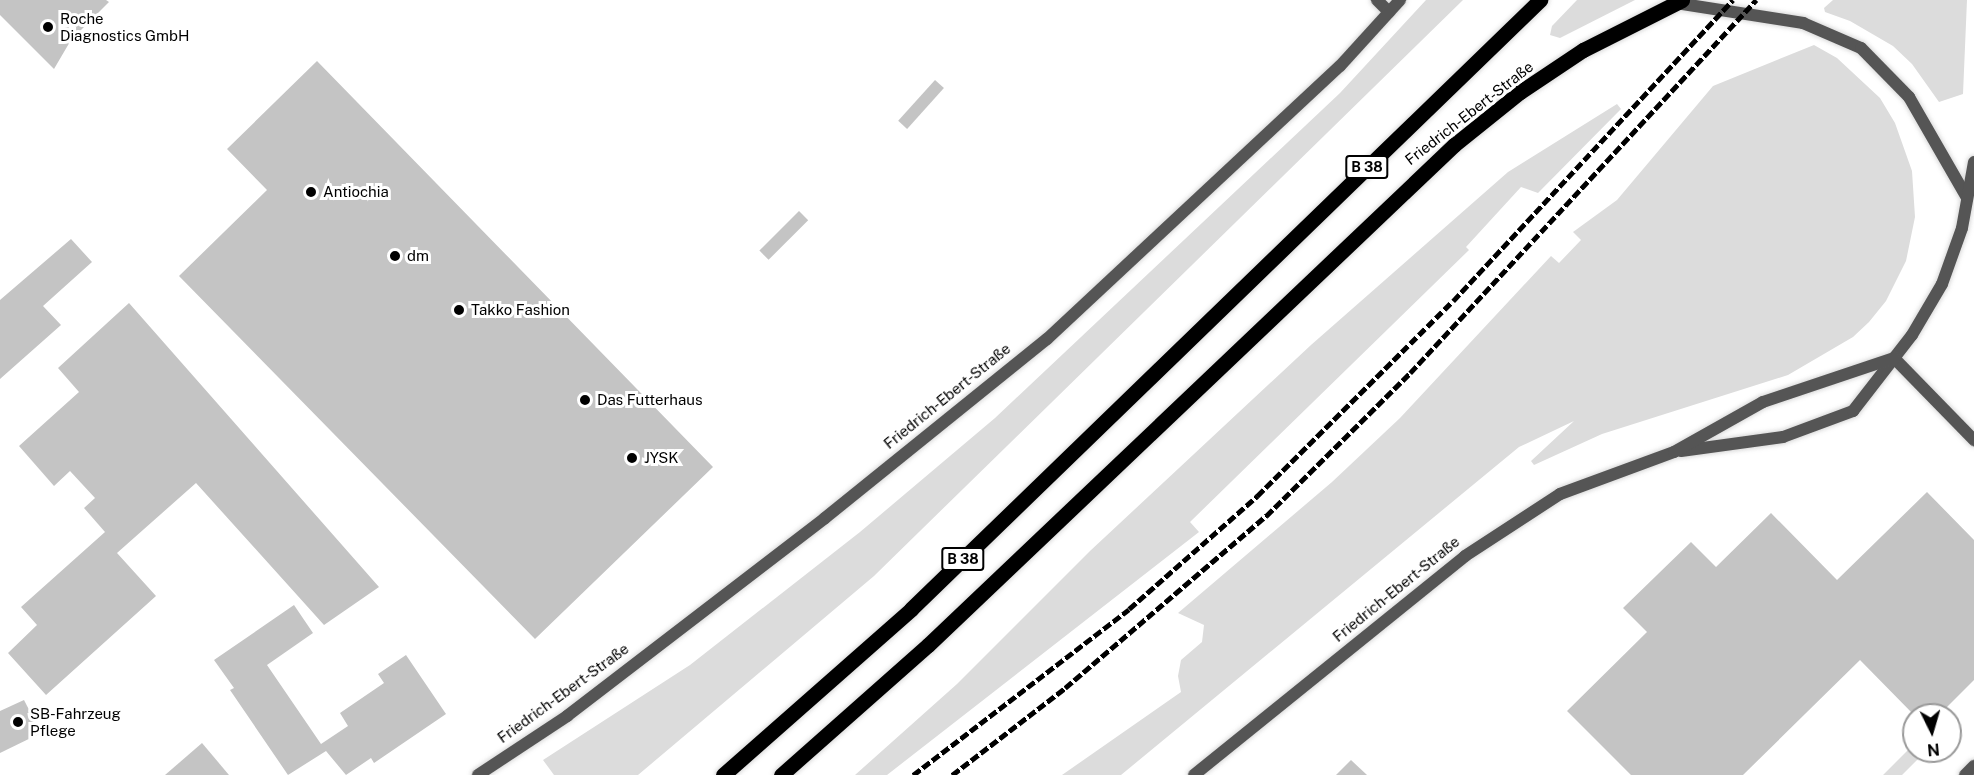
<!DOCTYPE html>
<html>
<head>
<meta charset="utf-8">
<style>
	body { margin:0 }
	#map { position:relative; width:1974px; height:775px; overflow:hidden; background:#fff; font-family:"Public Sans",sans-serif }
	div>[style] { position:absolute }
	.green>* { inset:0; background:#dcdcdc }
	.building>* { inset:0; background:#c4c4c4; transform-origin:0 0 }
	.roads { filter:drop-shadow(0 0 2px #dbdbdb) drop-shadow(0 0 2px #dbdbdb) }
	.service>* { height:12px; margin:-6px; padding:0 6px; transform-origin:6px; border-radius:6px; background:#555 }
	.minor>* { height:12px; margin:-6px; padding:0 6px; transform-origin:6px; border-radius:6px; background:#555 }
	.tertiary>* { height:12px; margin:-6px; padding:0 6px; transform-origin:6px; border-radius:6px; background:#555 }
	.primary>* { height:15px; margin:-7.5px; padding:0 7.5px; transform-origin:7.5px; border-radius:7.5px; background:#000 }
	.rail>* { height:4.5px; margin-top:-2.25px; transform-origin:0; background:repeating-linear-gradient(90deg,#000 0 9px,transparent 0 12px) }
	.dots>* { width:16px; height:16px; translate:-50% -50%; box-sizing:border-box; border:3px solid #fff; border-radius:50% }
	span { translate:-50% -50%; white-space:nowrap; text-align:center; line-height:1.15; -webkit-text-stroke:6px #fff; paint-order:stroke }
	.shield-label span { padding:2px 4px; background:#fff; border:2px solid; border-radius:4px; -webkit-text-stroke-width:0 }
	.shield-label { font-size:14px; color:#000; font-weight:700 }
	.poi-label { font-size:15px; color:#000 }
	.left { translate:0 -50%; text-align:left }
	.street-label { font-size:15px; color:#000 }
	.north { position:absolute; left:1902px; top:703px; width:60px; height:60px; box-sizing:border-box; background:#fff; border:2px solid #999; border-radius:50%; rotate:175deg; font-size:16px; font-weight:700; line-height:24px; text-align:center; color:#000 }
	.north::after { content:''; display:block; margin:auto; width:21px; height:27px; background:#000; clip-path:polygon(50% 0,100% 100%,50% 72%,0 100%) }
</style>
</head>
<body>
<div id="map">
	<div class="green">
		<div style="clip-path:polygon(1426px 0,1463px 0,874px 576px,638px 775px,554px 775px,543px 760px,690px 665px,860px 532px,995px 418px,1340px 93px)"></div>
		<div style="clip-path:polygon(1577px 0,1635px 0,1560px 38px,1550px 35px,1552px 26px)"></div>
		<div style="clip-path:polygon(1833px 0,1967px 0,1963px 94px,1939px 102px,1912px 64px,1893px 46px,1850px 21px,1825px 12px,1824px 8px)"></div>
		<div style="clip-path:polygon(1814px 45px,1837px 58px,1880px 98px,1895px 123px,1912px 171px,1915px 217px,1906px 261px,1886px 301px,1869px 322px,1853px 337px,1788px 375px,1602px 434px,1534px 465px,1531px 461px,1574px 421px,1519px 447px,1121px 775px,1062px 775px,1181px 692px,1178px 676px,1181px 660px,1202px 642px,1204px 625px,1178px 613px,1332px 482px,1400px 418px,1551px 256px,1559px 263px,1581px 240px,1573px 232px,1617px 200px,1713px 86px)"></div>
		<div style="clip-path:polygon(1617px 104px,1621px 109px,1538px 193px,1521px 187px,1466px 247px,1469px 250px,1190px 522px,1199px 532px,887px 775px,855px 775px,957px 684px,1090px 551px,1311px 345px,1508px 172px)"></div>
		<div style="clip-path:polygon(1914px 744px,1914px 751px,1926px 751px,1902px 775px,1883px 775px)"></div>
	</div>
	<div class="building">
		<div style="clip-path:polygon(0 0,106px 0,109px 2px,71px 40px,54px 69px,0 15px)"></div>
		<div style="clip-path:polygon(317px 61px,713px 467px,535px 639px,179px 276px,267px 190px,227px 149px)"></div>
		<div style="left:935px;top:80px;width:12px;height:55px;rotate:42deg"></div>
		<div style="left:799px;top:211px;width:13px;height:56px;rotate:45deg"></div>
		<div style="clip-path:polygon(71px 239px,92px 262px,43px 306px,61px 325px,0 379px,0 300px)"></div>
		<div style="clip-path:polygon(129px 303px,379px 587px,324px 625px,196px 483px,117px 553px,156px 596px,46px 695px,8px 653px,37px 625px,21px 607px,105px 532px,84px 508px,95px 498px,70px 471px,54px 486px,19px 446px,79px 392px,58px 368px)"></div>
		<div style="clip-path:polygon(1927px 492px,1974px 540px,1974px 680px,1939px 715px,1914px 715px,1860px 660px,1743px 775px,1631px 775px,1567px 711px,1647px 632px,1623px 608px,1691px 542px,1716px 567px,1771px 513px,1837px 580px)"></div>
		<div style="clip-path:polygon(294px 605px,313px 633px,267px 665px,321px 744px,348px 726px,340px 713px,384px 683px,378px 674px,406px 655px,446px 714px,374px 763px,371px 758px,346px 775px,326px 751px,288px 775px,230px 690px,234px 688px,214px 660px)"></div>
		<div style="clip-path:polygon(24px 700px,41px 733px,0 753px,0 711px)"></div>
		<div style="clip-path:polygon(202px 743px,229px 775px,165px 775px)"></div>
		<div style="clip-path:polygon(1351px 760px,1367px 775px,1336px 775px)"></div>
	</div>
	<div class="roads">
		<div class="service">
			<div style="left:1377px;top:0;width:17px;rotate:45deg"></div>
		</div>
		<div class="minor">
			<div style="left:1894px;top:358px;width:115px;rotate:45.7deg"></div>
			<div style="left:1965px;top:775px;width:13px;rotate:-45deg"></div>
		</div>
		<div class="tertiary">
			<div style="left:1676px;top:3px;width:129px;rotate:8.9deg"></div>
			<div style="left:1803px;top:23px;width:63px;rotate:23.3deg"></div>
			<div style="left:1861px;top:48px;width:69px;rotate:45.6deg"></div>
			<div style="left:1909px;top:97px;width:116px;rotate:60.1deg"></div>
			<div style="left:1681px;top:451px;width:103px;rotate:-7.8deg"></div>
			<div style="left:1783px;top:437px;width:75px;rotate:-20.4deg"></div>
			<div style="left:1853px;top:411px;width:96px;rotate:-52.2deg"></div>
			<div style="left:1912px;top:335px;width:59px;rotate:-59.5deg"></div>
			<div style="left:1942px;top:284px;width:59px;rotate:-70.3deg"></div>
			<div style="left:1962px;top:228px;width:67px;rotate:-79.7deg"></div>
			<div style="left:478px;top:775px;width:107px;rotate:-33.5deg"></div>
			<div style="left:567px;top:716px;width:325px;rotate:-37.5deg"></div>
			<div style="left:825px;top:518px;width:285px;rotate:-38.9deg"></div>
			<div style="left:1047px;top:339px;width:400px;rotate:-43deg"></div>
			<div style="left:1340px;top:66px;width:89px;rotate:-47.7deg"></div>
			<div style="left:1194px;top:775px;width:348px;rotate:-38.9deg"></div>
			<div style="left:1465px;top:556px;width:113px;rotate:-33.1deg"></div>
			<div style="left:1560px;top:494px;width:121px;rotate:-20.2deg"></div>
			<div style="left:1674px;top:452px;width:102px;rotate:-29.3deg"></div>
			<div style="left:1763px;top:402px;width:138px;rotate:-18.6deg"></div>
		</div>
		<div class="primary">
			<div style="left:723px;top:775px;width:251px;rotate:-41.4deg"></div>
			<div style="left:911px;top:609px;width:876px;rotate:-44.07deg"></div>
			<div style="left:781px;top:775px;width:196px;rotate:-41.5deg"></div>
			<div style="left:928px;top:645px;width:726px;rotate:-43.55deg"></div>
			<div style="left:1454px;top:145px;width:85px;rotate:-38.8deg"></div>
			<div style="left:1520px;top:92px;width:76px;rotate:-33.7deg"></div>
			<div style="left:1583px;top:50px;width:111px;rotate:-26.8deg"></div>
		</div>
	</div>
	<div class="rail">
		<div style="left:913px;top:775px;width:272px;rotate:-37.5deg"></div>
		<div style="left:1129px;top:609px;width:171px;rotate:-41.4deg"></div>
		<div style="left:1257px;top:496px;width:276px;rotate:-44.9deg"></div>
		<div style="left:1453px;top:301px;width:411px;rotate:-47.1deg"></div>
		<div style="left:952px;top:775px;width:143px;rotate:-37.6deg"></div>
		<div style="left:1065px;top:688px;width:265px;rotate:-40.6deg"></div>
		<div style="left:1266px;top:516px;width:203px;rotate:-44.8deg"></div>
		<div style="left:1410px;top:373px;width:509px;rotate:-47.15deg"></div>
	</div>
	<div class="dots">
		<div style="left:48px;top:27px;background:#000"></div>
		<div style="left:311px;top:192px;background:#000"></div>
		<div style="left:395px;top:256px;background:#000"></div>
		<div style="left:459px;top:310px;background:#000"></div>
		<div style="left:585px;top:400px;background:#000"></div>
		<div style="left:632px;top:458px;background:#000"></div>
		<div style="left:18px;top:722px;background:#000"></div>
	</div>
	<div class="shield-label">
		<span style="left:1367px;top:167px">B 38</span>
		<span style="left:963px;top:559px">B 38</span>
	</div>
	<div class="poi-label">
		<span class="left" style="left:60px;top:27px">Roche<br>Diagnostics GmbH</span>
		<span class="left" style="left:323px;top:192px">Antiochia</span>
		<span class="left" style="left:407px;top:256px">dm</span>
		<span class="left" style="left:471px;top:310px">Takko Fashion</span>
		<span class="left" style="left:597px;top:400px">Das Futterhaus</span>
		<span class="left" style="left:644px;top:458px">JYSK</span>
		<span class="left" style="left:30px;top:722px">SB-Fahrzeug<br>Pflege</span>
	</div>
	<div class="street-label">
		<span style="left:1469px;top:113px;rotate:-38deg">Friedrich-Ebert-Straße</span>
		<span style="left:947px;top:396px;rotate:-39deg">Friedrich-Ebert-Straße</span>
		<span style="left:1396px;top:589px;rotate:-39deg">Friedrich-Ebert-Straße</span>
		<span style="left:563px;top:693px;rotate:-36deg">Friedrich-Ebert-Straße</span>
	</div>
	<div class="north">N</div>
</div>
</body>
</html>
